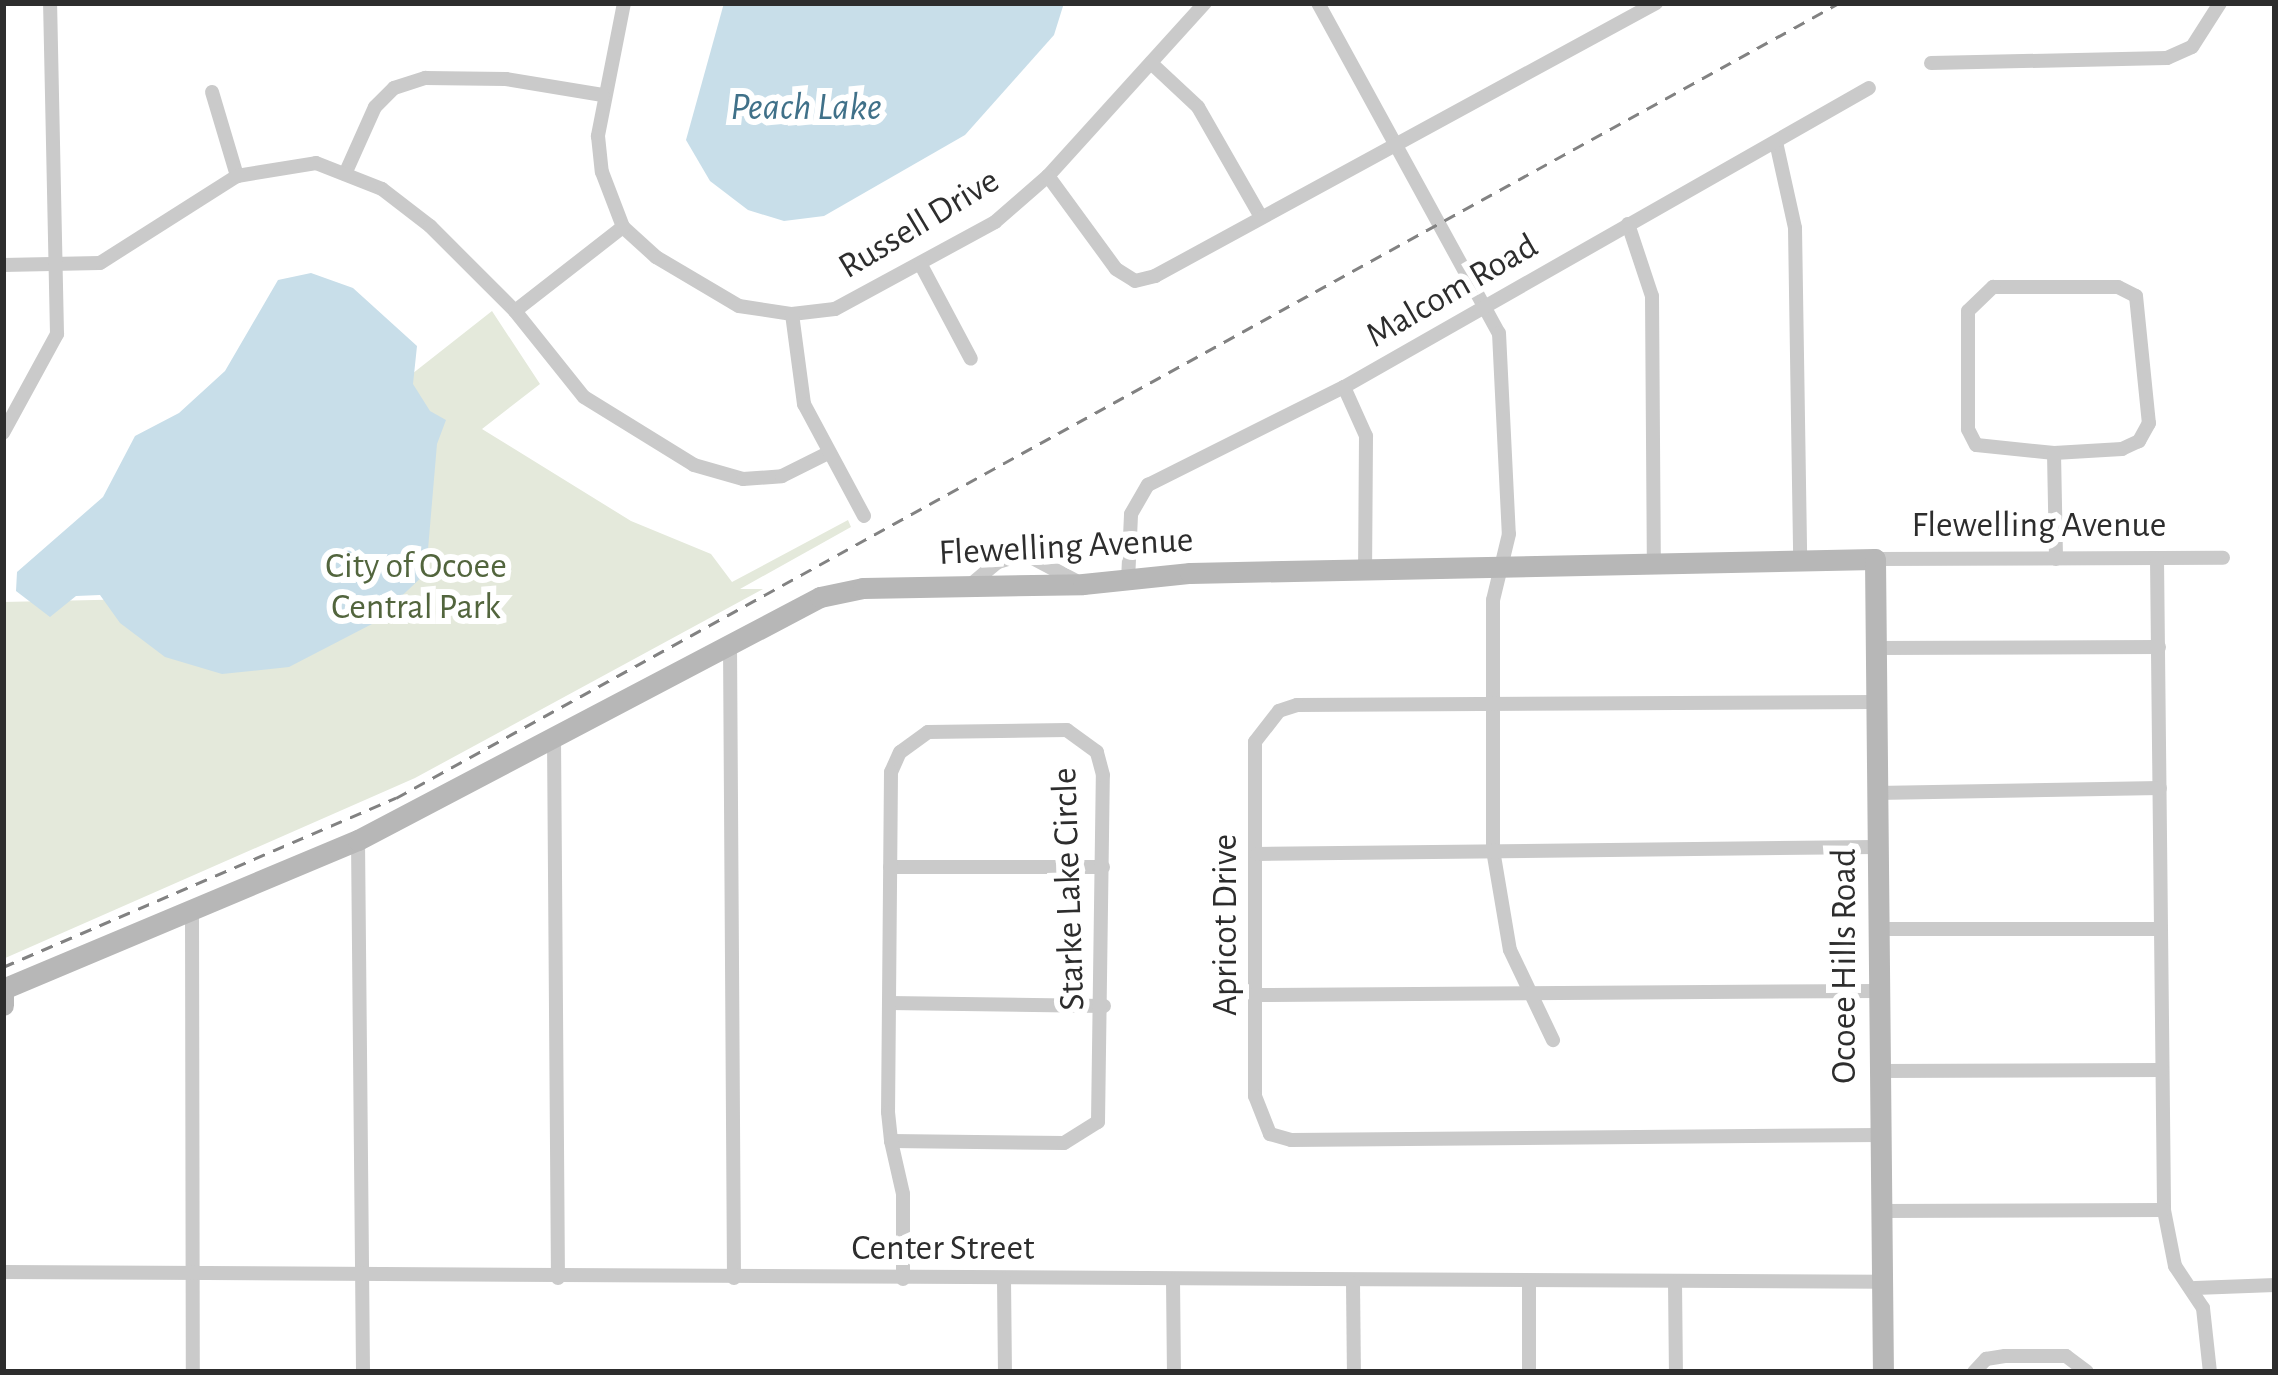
<!DOCTYPE html>
<html>
<head>
<meta charset="utf-8">
<style>
	body { margin:0 }
	#map { position:relative; width:2278px; height:1375px; overflow:hidden; background:#fff; font-family:"Alegreya Sans",sans-serif }
	div>[style] { position:absolute }
	.green>* { inset:0; background:#e4e9db }
	.water>* { inset:0; background:#c8dee9 }
	.street>* { height:14px; margin:-7px; padding:0 7px; transform-origin:7px; border-radius:7px; background:#cacaca }
	.secondary>* { height:21px; margin:-10.5px; padding:0 10.5px; transform-origin:10.5px; border-radius:10.5px; background:#b7b7b7 }
	.rail>* { height:3px; margin-top:-1.5px; transform-origin:0; background:repeating-linear-gradient(90deg,#828282 0 12px,transparent 0 21px) }
	span { translate:-50% -50%; white-space:nowrap; text-align:center; line-height:1.15; -webkit-text-stroke:12px #fff; paint-order:stroke }
	.street-label { font-size:36px; color:#2d2d2d }
	.park-label { font-size:36px; color:#52653d }
	.water-label { font-size:39px; color:#407189; font-style:italic }
	.frame { position:absolute; inset:0; border:6px solid #2d2d2d; pointer-events:none }
</style>
</head>
<body>
<div id="map">
	<div class="green">
		<div style="clip-path:polygon(492px 311px,540px 384px,482px 429px,631px 521px,711px 554px,732px 582px,848px 520px,851px 527px,740px 589px,763px 589px,415px 778px,3px 959px,3px 602px,140px 599px,164px 569px)"></div>
	</div>
	<div class="water">
		<div style="clip-path:polygon(724px 3px,1064px 3px,1054px 35px,965px 135px,824px 216px,784px 221px,748px 210px,710px 181px,686px 140px)"></div>
		<div style="clip-path:polygon(311px 273px,353px 288px,417px 346px,413px 384px,430px 411px,446px 420px,437px 444px,426px 573px,372px 624px,289px 667px,222px 674px,165px 657px,120px 623px,100px 595px,76px 596px,50px 617px,16px 591px,17px 572px,103px 497px,135px 436px,179px 413px,225px 371px,278px 280px)"></div>
	</div>
	<div class="street">
		<div style="left:624px;top:3px;width:136px;rotate:101.1deg"></div>
		<div style="left:598px;top:136px;width:36px;rotate:84deg"></div>
		<div style="left:602px;top:172px;width:59px;rotate:69.1deg"></div>
		<div style="left:623px;top:227px;width:45px;rotate:42.3deg"></div>
		<div style="left:656px;top:257px;width:96px;rotate:30.6deg"></div>
		<div style="left:739px;top:306px;width:54px;rotate:8.6deg"></div>
		<div style="left:792px;top:314px;width:43px;rotate:-6.6deg"></div>
		<div style="left:835px;top:309px;width:182px;rotate:-28.5deg"></div>
		<div style="left:995px;top:222px;width:70px;rotate:-41deg"></div>
		<div style="left:1048px;top:176px;width:234px;rotate:-47.8deg"></div>
		<div style="left:1318px;top:3px;width:376px;rotate:61.3deg"></div>
		<div style="left:1499px;top:333px;width:201px;rotate:87.2deg"></div>
		<div style="left:1509px;top:534px;width:68px;rotate:103.6deg"></div>
		<div style="left:1493px;top:600px;width:250px;rotate:90deg"></div>
		<div style="left:1493px;top:850px;width:101px;rotate:80.4deg"></div>
		<div style="left:1510px;top:950px;width:100px;rotate:64.5deg"></div>
		<div style="left:1151px;top:63px;width:64px;rotate:43.1deg"></div>
		<div style="left:1198px;top:107px;width:127px;rotate:60.2deg"></div>
		<div style="left:1931px;top:63px;width:236px;rotate:-1.2deg"></div>
		<div style="left:2167px;top:58px;width:27px;rotate:-24deg"></div>
		<div style="left:2192px;top:47px;width:52px;rotate:-57.5deg"></div>
		<div style="left:212px;top:92px;width:88px;rotate:73.4deg"></div>
		<div style="left:1776px;top:142px;width:88px;rotate:77.5deg"></div>
		<div style="left:1795px;top:228px;width:330px;rotate:89.1deg"></div>
		<div style="left:345px;top:174px;width:73px;rotate:-65.9deg"></div>
		<div style="left:375px;top:107px;width:27px;rotate:-45deg"></div>
		<div style="left:394px;top:88px;width:33px;rotate:-18deg"></div>
		<div style="left:425px;top:78px;width:81px;rotate:0.7deg"></div>
		<div style="left:506px;top:79px;width:98px;rotate:9.4deg"></div>
		<div style="left:1048px;top:176px;width:115px;rotate:53.8deg"></div>
		<div style="left:1116px;top:269px;width:22px;rotate:32deg"></div>
		<div style="left:1135px;top:281px;width:21px;rotate:-14deg"></div>
		<div style="left:1155px;top:276px;width:571px;rotate:-28.59deg"></div>
		<div style="left:1628px;top:224px;width:76px;rotate:71.6deg"></div>
		<div style="left:1652px;top:296px;width:265px;rotate:89.6deg"></div>
		<div style="left:3px;top:265px;width:97px;rotate:-1.2deg"></div>
		<div style="left:100px;top:263px;width:162px;rotate:-32.4deg"></div>
		<div style="left:237px;top:176px;width:80px;rotate:-9.3deg"></div>
		<div style="left:316px;top:163px;width:71px;rotate:21.5deg"></div>
		<div style="left:382px;top:189px;width:61px;rotate:37.6deg"></div>
		<div style="left:430px;top:226px;width:120px;rotate:45deg"></div>
		<div style="left:515px;top:311px;width:110px;rotate:51.3deg"></div>
		<div style="left:584px;top:397px;width:129px;rotate:31.7deg"></div>
		<div style="left:694px;top:465px;width:51px;rotate:15.9deg"></div>
		<div style="left:743px;top:479px;width:39px;rotate:-4deg"></div>
		<div style="left:782px;top:476px;width:51px;rotate:-26.6deg"></div>
		<div style="left:921px;top:265px;width:106px;rotate:62deg"></div>
		<div style="left:1993px;top:287px;width:125px"></div>
		<div style="left:2118px;top:287px;width:20px;rotate:27deg"></div>
		<div style="left:2136px;top:296px;width:128px;rotate:84.2deg"></div>
		<div style="left:2149px;top:423px;width:21px;rotate:119deg"></div>
		<div style="left:2139px;top:441px;width:19px;rotate:155deg"></div>
		<div style="left:2122px;top:449px;width:68px;rotate:176.6deg"></div>
		<div style="left:2054px;top:453px;width:78px;rotate:-174.1deg"></div>
		<div style="left:1976px;top:445px;width:18px;rotate:-117deg"></div>
		<div style="left:1968px;top:429px;width:118px;rotate:-90deg"></div>
		<div style="left:1968px;top:311px;width:35px;rotate:-44deg"></div>
		<div style="left:515px;top:311px;width:137px;rotate:-37.9deg"></div>
		<div style="left:792px;top:314px;width:91px;rotate:82.4deg"></div>
		<div style="left:804px;top:404px;width:127px;rotate:61.8deg"></div>
		<div style="left:1344px;top:387px;width:54px;rotate:65.8deg"></div>
		<div style="left:1366px;top:436px;width:133px;rotate:90.4deg"></div>
		<div style="left:3px;top:433px;width:113px;rotate:-61.4deg"></div>
		<div style="left:57px;top:334px;width:331px;rotate:-91.2deg"></div>
		<div style="left:2054px;top:453px;width:106px;rotate:88.9deg"></div>
		<div style="left:1875px;top:559px;width:348px;rotate:-0.2deg"></div>
		<div style="left:2157px;top:559px;width:651px;rotate:89.38deg"></div>
		<div style="left:2164px;top:1210px;width:57px;rotate:78.9deg"></div>
		<div style="left:2175px;top:1266px;width:50px;rotate:56.3deg"></div>
		<div style="left:2203px;top:1308px;width:64px;rotate:83.8deg"></div>
		<div style="left:1128px;top:581px;width:67px;rotate:-87.4deg"></div>
		<div style="left:1131px;top:514px;width:34px;rotate:-60deg"></div>
		<div style="left:1148px;top:485px;width:219px;rotate:-26.6deg"></div>
		<div style="left:1344px;top:387px;width:604px;rotate:-29.66deg"></div>
		<div style="left:969px;top:586px;width:38px;rotate:-40deg"></div>
		<div style="left:998px;top:562px;width:28px;rotate:-17deg"></div>
		<div style="left:1025px;top:554px;width:60px;rotate:27.8deg"></div>
		<div style="left:730px;top:644px;width:634px;rotate:89.64deg"></div>
		<div style="left:1876px;top:648px;width:283px;rotate:-0.2deg"></div>
		<div style="left:1876px;top:702px;width:579px;rotate:179.7deg"></div>
		<div style="left:1297px;top:705px;width:19px;rotate:162deg"></div>
		<div style="left:1279px;top:711px;width:39px;rotate:128deg"></div>
		<div style="left:1255px;top:742px;width:354px;rotate:90deg"></div>
		<div style="left:1255px;top:1096px;width:41px;rotate:68.5deg"></div>
		<div style="left:1270px;top:1134px;width:22px;rotate:16deg"></div>
		<div style="left:1291px;top:1140px;width:589px;rotate:-0.49deg"></div>
		<div style="left:554px;top:737px;width:541px;rotate:89.58deg"></div>
		<div style="left:1876px;top:793px;width:284px;rotate:-1deg"></div>
		<div style="left:358px;top:840px;width:532px;rotate:89.46deg"></div>
		<div style="left:1257px;top:854px;width:619px;rotate:-0.65deg"></div>
		<div style="left:890px;top:867px;width:213px"></div>
		<div style="left:192px;top:909px;width:463px;rotate:89.9deg"></div>
		<div style="left:1877px;top:929px;width:284px"></div>
		<div style="left:1255px;top:995px;width:623px;rotate:-0.37deg"></div>
		<div style="left:889px;top:1003px;width:215px;rotate:0.8deg"></div>
		<div style="left:1878px;top:1071px;width:284px;rotate:-0.2deg"></div>
		<div style="left:891px;top:1141px;width:173px;rotate:0.7deg"></div>
		<div style="left:1064px;top:1143px;width:40px;rotate:-32deg"></div>
		<div style="left:1098px;top:1122px;width:347px;rotate:-89.2deg"></div>
		<div style="left:1103px;top:775px;width:24px;rotate:-105deg"></div>
		<div style="left:1097px;top:752px;width:37px;rotate:-144deg"></div>
		<div style="left:1067px;top:730px;width:139px;rotate:179.2deg"></div>
		<div style="left:928px;top:732px;width:34px;rotate:144deg"></div>
		<div style="left:900px;top:752px;width:22px;rotate:114deg"></div>
		<div style="left:891px;top:772px;width:340px;rotate:90.5deg"></div>
		<div style="left:888px;top:1112px;width:29px;rotate:84deg"></div>
		<div style="left:891px;top:1141px;width:54px;rotate:77.2deg"></div>
		<div style="left:903px;top:1194px;width:85px;rotate:90deg"></div>
		<div style="left:1881px;top:1211px;width:283px;rotate:-0.2deg"></div>
		<div style="left:3px;top:1272px;width:1879px;rotate:0.3deg"></div>
		<div style="left:1004px;top:1279px;width:93px;rotate:89.4deg"></div>
		<div style="left:1173px;top:1280px;width:92px;rotate:89.4deg"></div>
		<div style="left:1675px;top:1282px;width:90px;rotate:89.4deg"></div>
		<div style="left:1353px;top:1283px;width:89px;rotate:89.4deg"></div>
		<div style="left:1529px;top:1283px;width:89px;rotate:90deg"></div>
		<div style="left:2195px;top:1288px;width:80px;rotate:-2.1deg"></div>
		<div style="left:1974px;top:1372px;width:18px;rotate:-47deg"></div>
		<div style="left:1986px;top:1359px;width:19px;rotate:-9deg"></div>
		<div style="left:2005px;top:1356px;width:61px"></div>
		<div style="left:2066px;top:1356px;width:26px;rotate:37deg"></div>
	</div>
	<div class="secondary">
		<div style="left:3px;top:1005px;width:16px;rotate:-90deg"></div>
		<div style="left:3px;top:989px;width:385px;rotate:-22.8deg"></div>
		<div style="left:358px;top:840px;width:522px;rotate:-27.74deg"></div>
		<div style="left:820px;top:597px;width:44px;rotate:-11.8deg"></div>
		<div style="left:863px;top:588px;width:220px;rotate:-1deg"></div>
		<div style="left:1083px;top:584px;width:108px;rotate:-5.9deg"></div>
		<div style="left:1190px;top:573px;width:685px;rotate:-1.17deg"></div>
		<div style="left:1875px;top:559px;width:813px;rotate:89.44deg"></div>
	</div>
	<div class="rail">
		<div style="left:3px;top:967px;width:428px;rotate:-23.3deg"></div>
		<div style="left:396px;top:798px;width:1648px;rotate:-28.85deg"></div>
	</div>
	<div class="street-label">
		<span style="left:919px;top:224px;rotate:-31deg">Russell Drive</span>
		<span style="left:1452px;top:291px;rotate:-30deg">Malcom Road</span>
		<span style="left:2039px;top:526px">Flewelling Avenue</span>
		<span style="left:1066px;top:547px;rotate:-3deg">Flewelling Avenue</span>
		<span style="left:1069px;top:889px;rotate:-92deg">Starke Lake Circle</span>
		<span style="left:1226px;top:925px;rotate:-90deg">Apricot Drive</span>
		<span style="left:1845px;top:966px;rotate:-90deg">Ocoee Hills Road</span>
		<span style="left:943px;top:1249px">Center Street</span>
	</div>
	<div class="park-label">
		<span style="left:416px;top:587px">City of Ocoee<br>Central Park</span>
	</div>
	<div class="water-label">
		<span style="left:806px;top:108px">Peach Lake</span>
	</div>
	<div class="frame"></div>
</div>
</body>
</html>
